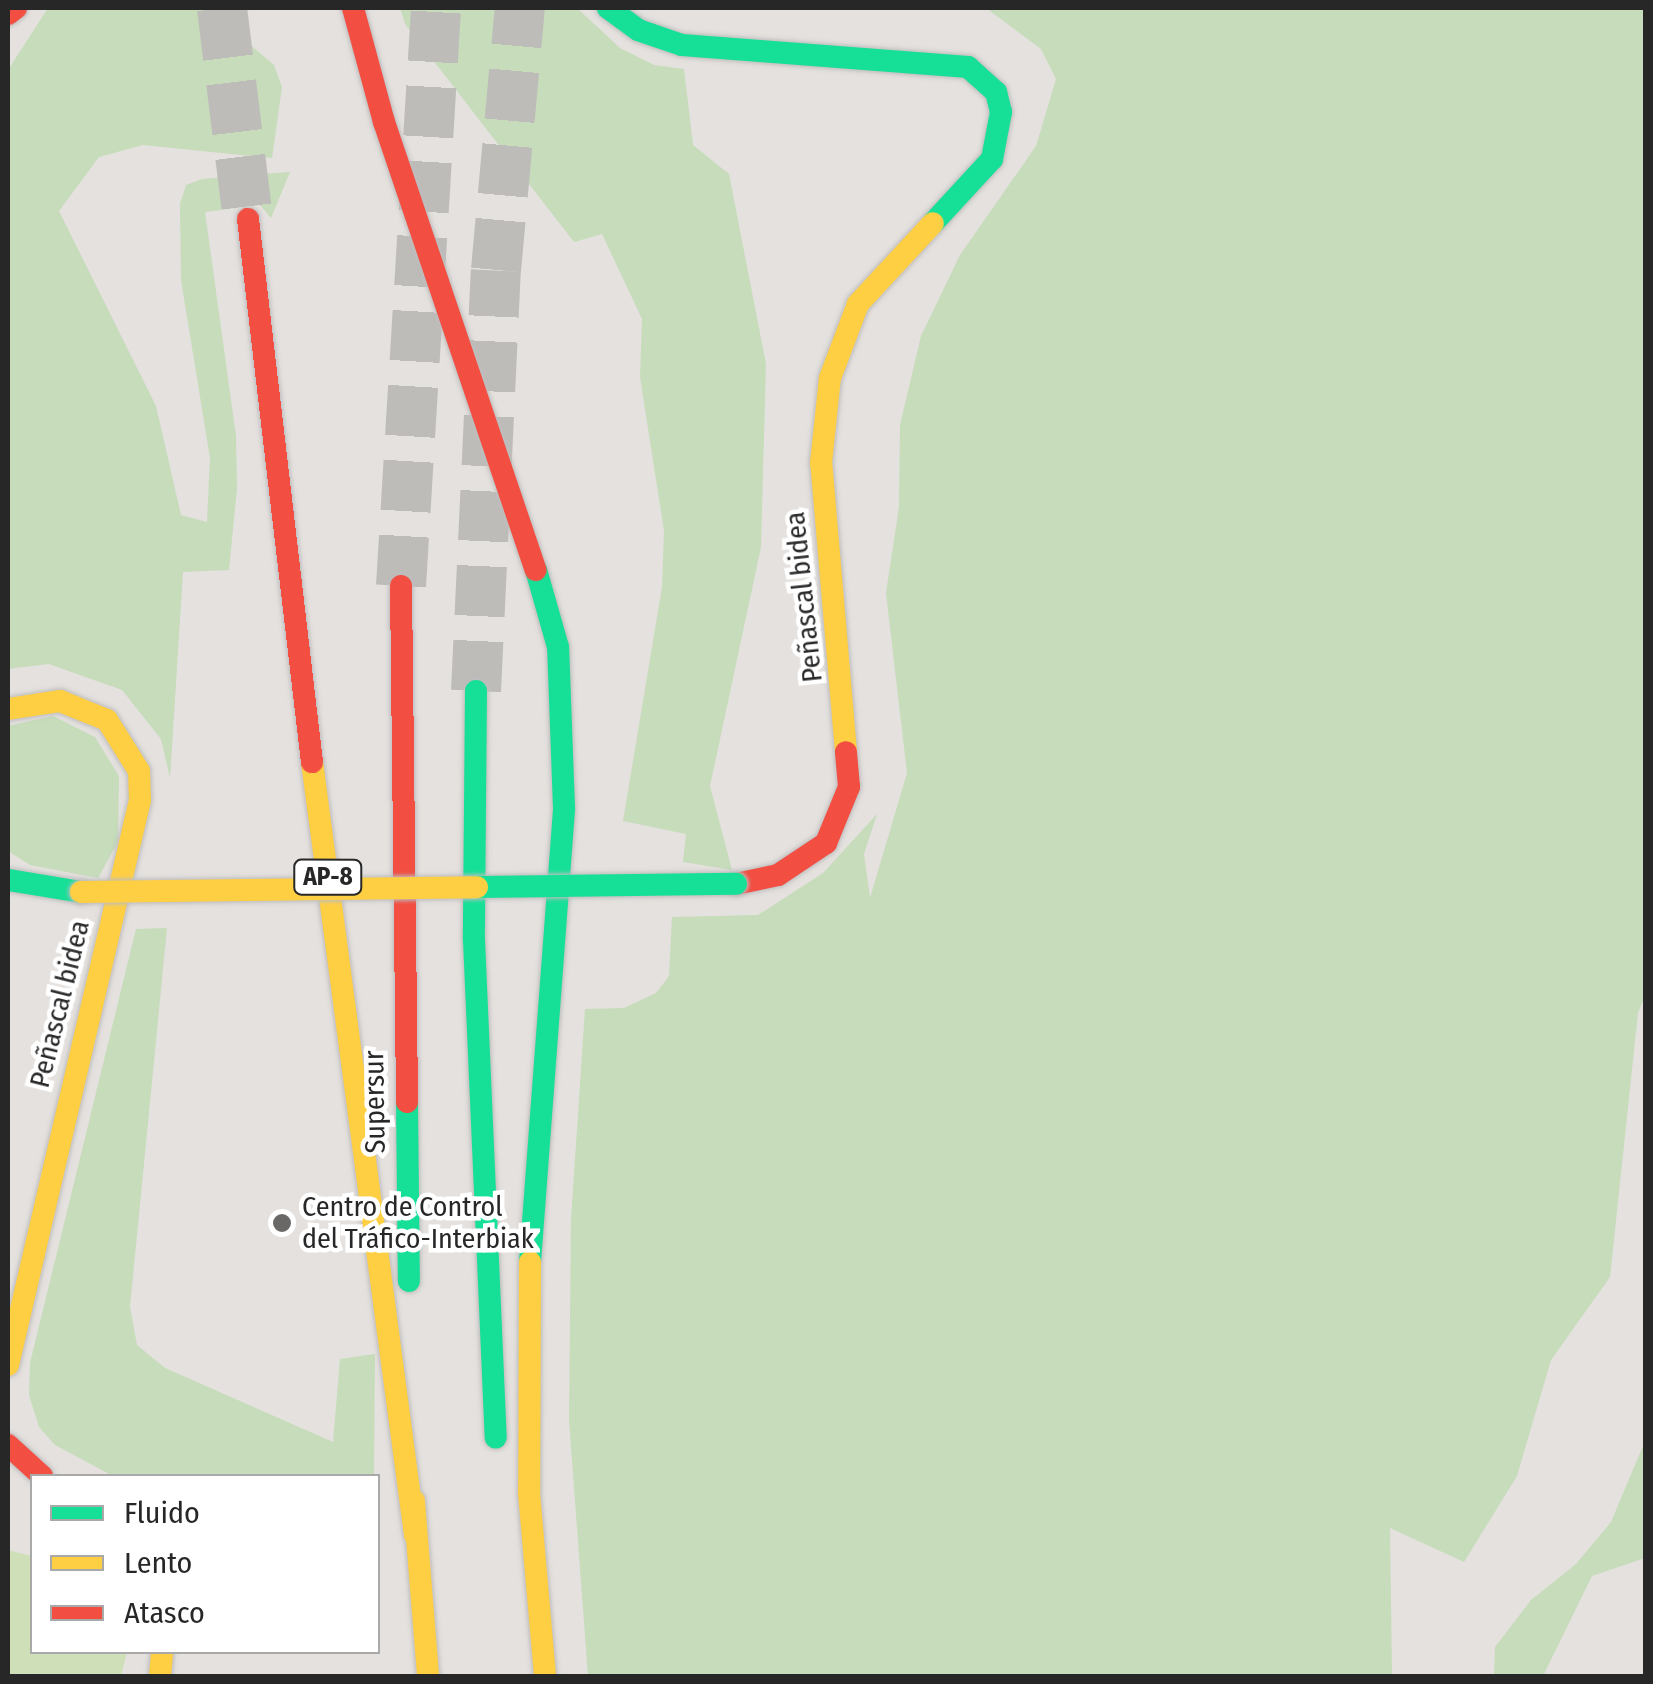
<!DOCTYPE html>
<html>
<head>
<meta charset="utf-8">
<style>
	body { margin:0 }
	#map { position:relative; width:1653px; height:1684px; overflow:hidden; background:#e4e1de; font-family:"Fira Sans Condensed",sans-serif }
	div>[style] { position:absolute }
	.green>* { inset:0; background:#c6dcba }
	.pitch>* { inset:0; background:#cfe0b8 }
	.highway-tunnel>* { height:50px; margin-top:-25px; transform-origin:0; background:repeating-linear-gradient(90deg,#bebcb9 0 50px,transparent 0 75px) }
	.roads { filter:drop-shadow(0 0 2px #bebdbe) drop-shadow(0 0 2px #bebdbe) }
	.fast>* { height:22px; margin:-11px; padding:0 11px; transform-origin:11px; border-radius:11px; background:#16e098 }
	.slow>* { height:22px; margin:-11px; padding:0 11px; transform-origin:11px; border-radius:11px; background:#ffcf43 }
	.jam>* { height:22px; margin:-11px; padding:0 11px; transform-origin:11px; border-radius:11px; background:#f24e42 }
	.bridges { filter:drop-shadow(0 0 2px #bebdbe) drop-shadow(0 0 2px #bebdbe) }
	.fast-bridge>* { height:22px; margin:-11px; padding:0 11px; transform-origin:11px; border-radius:11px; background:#16e098 }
	.slow-bridge>* { height:22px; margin:-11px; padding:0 11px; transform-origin:11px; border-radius:11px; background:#ffcf43 }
	.dots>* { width:28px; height:28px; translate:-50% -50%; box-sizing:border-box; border:5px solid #fff; border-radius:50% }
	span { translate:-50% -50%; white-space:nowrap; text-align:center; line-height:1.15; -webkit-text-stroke:9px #fff; paint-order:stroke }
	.shield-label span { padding:2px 8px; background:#fff; border:2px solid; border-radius:8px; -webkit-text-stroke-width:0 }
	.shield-label { font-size:25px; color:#272727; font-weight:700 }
	.street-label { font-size:28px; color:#272727 }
	.poi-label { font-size:28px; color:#272727 }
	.left { translate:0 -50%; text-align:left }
	.frame { position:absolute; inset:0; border:10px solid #272727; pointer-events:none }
	.legend { position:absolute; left:30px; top:1474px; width:350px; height:180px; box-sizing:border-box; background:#fff; border:2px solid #a9a9a9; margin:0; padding:12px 18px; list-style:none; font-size:30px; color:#272727 }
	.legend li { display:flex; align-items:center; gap:20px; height:50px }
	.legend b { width:50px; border:2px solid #a9a9a9 }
</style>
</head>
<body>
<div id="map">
	<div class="green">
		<div style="clip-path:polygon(48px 8px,236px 8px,247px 42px,274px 65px,282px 87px,272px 158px,143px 145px,99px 157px,59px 211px,156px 406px,181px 515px,207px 522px,210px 458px,181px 280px,180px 204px,186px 185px,202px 179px,290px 172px,271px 218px,260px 205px,205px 212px,236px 436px,237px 488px,229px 570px,183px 572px,170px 778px,161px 739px,122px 690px,49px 664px,8px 669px,8px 70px)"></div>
		<div style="clip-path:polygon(400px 8px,577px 8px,620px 48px,654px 65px,684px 69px,693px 145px,729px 174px,766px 364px,761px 547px,710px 786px,732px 870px,683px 862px,686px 834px,623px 821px,662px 587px,664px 531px,640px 377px,642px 319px,602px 234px,574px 242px,405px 24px)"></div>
		<div style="clip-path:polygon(986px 8px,1645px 8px,1646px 993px,1638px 1013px,1610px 1277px,1551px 1360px,1517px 1476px,1464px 1562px,1390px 1528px,1392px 1676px,588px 1676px,569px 1420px,571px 1219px,585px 1009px,624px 1008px,656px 993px,669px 976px,672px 917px,758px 915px,823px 873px,877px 814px,864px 854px,870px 898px,907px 773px,886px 593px,899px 507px,900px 425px,921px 336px,960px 255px,1036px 146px,1056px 79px,1041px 49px)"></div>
		<div style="clip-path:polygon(53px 716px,95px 737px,119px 776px,118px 842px,98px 878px,30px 865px,8px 851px,8px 726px)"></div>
		<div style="clip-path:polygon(167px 928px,130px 1307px,137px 1345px,165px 1368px,333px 1442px,340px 1359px,375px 1354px,374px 1476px,113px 1476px,55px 1445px,39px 1427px,29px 1395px,30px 1363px,136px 929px)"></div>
		<div style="clip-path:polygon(1645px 1441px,1645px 1558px,1592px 1576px,1543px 1676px,1494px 1676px,1495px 1647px,1531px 1600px,1576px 1564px,1611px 1522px)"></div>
	</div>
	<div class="pitch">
		<div style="clip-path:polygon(8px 1550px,32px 1556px,32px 1652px,127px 1652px,121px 1676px,8px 1676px)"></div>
	</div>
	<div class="highway-tunnel">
		<div style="left:222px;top:8px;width:213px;rotate:83deg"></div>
		<div style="left:401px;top:586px;width:579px;rotate:-86.53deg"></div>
		<div style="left:476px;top:691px;width:421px;rotate:-87.3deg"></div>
		<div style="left:496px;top:270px;width:263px;rotate:-84.8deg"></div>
	</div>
	<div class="roads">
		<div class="fast">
			<div style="left:608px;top:8px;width:37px;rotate:36deg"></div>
			<div style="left:638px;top:30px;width:46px;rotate:18.8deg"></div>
			<div style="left:682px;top:45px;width:287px;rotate:4.4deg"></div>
			<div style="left:968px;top:67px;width:38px;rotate:42deg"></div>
			<div style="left:996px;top:92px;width:21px;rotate:76deg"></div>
			<div style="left:1001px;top:112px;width:48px;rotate:100.8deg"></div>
			<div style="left:992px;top:159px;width:87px;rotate:132.7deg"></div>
			<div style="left:476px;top:691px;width:249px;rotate:90.5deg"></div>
			<div style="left:474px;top:940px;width:498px;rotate:87.5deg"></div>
			<div style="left:8px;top:880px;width:74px;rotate:9.3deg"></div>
			<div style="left:407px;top:1102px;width:179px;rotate:89.4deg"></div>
			<div style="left:530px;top:1262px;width:455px;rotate:-85.7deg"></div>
			<div style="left:564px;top:808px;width:161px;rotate:-92.1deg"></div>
			<div style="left:558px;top:647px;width:80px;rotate:-105.9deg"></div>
		</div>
		<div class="slow">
			<div style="left:8px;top:709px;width:53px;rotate:-8.7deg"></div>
			<div style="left:60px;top:701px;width:51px;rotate:22deg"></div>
			<div style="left:107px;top:720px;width:60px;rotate:57.9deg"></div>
			<div style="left:139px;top:771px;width:29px;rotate:88deg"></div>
			<div style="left:140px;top:800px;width:580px;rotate:103.15deg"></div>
			<div style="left:846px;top:752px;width:290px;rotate:-94.9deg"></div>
			<div style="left:821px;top:463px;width:85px;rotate:-84deg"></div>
			<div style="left:830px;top:378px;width:79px;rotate:-69.3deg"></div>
			<div style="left:858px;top:304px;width:110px;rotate:-47.2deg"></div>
			<div style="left:312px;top:762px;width:780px;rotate:82.41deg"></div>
			<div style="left:530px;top:1262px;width:231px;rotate:90.2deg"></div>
			<div style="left:529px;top:1493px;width:184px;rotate:85deg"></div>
			<div style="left:414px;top:1501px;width:176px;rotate:85.4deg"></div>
			<div style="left:160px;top:1676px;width:24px;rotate:-85deg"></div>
		</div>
		<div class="jam">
			<div style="left:353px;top:8px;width:118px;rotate:74.8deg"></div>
			<div style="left:384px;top:122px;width:473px;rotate:71.3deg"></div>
			<div style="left:8px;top:14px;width:10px;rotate:-37deg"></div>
			<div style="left:248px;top:219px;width:547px;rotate:83.28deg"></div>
			<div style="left:401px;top:586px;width:516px;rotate:89.33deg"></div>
			<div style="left:736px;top:884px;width:43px;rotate:-12.1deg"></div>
			<div style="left:778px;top:875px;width:58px;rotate:-33.7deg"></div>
			<div style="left:826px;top:843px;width:61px;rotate:-67.7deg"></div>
			<div style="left:849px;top:787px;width:35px;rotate:-95deg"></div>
			<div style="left:8px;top:1445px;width:46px;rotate:42.4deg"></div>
		</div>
	</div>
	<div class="bridges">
		<div class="fast-bridge">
			<div style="left:477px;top:887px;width:259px;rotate:-0.7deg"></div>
		</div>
		<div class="slow-bridge">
			<div style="left:81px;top:892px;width:396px;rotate:-0.7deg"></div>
		</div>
	</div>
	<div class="dots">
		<div style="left:282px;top:1223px;background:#696867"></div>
	</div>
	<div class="shield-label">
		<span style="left:328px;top:877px">AP-8</span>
	</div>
	<div class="street-label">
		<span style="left:804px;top:597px;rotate:-96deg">Peñascal bidea</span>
		<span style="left:60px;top:1004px;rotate:-76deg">Peñascal bidea</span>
		<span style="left:375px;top:1102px;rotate:-91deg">Supersur</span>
	</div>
	<div class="poi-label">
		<span class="left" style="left:302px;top:1223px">Centro de Control<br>del Tráfico-Interbiak</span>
	</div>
	<div class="frame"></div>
	<ul class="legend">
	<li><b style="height:12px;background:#16e098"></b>Fluido</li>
	<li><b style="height:12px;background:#ffcf43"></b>Lento</li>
	<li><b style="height:12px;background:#f24e42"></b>Atasco</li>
	</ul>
</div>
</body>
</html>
